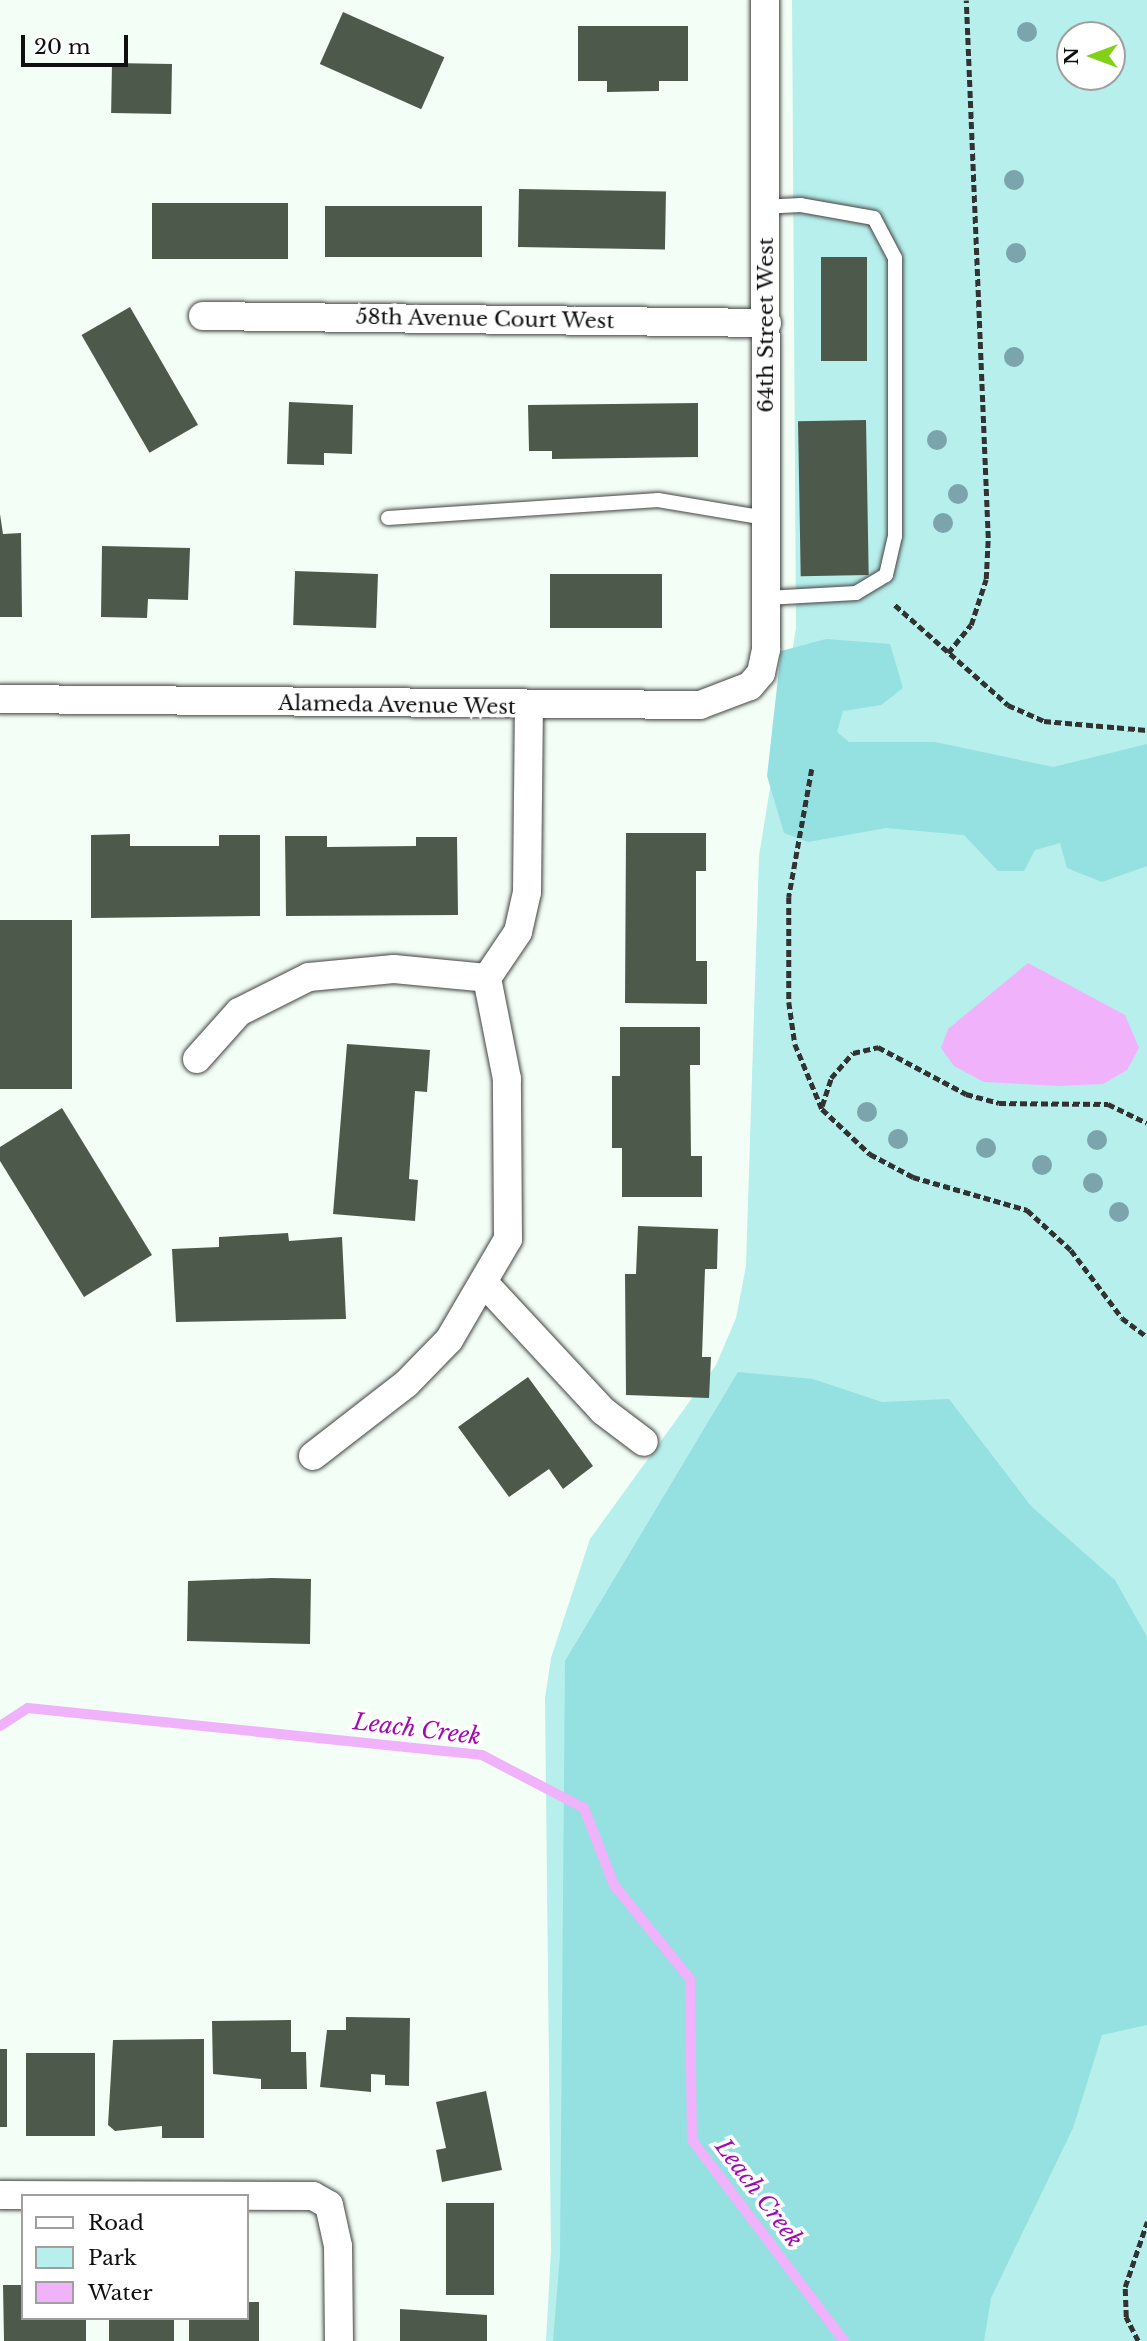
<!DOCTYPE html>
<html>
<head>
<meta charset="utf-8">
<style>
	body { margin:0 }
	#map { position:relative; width:1147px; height:2341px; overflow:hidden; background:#f3fff6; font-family:"Libre Baskerville",serif }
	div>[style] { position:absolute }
	.green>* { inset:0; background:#b7efec }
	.forest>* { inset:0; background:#95e0e1 }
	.water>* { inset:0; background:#f1b2fc }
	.stream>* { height:10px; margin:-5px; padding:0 5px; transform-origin:5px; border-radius:5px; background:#f1b2fc }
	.building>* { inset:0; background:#4d5a4b; transform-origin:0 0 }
	.path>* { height:4.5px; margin-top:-2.25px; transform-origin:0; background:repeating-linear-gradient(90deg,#323232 0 7px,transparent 0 10.5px) }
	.roads { filter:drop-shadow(0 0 2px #434343) drop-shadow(0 0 2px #434343) }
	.service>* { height:14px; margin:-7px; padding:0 7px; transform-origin:7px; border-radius:7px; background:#fff }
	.minor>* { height:28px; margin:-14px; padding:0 14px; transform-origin:14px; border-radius:14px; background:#fff }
	.trees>* { width:20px; height:20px; margin:-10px; border-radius:50%; background:#7ba4ac }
	span { translate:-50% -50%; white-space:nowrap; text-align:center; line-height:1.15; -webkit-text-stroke:7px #fff; paint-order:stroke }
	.street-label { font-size:21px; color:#101010 }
	.water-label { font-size:23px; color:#a10ab0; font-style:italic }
	.legend { position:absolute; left:21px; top:2194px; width:228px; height:126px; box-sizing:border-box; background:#fff; border:2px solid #9f9f9f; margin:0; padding:9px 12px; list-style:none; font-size:21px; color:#101010 }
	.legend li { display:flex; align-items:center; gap:14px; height:35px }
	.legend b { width:35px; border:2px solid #9f9f9f }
	.north { position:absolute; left:1056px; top:21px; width:70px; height:70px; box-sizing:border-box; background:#fff; border:2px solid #9f9f9f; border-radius:50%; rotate:270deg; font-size:19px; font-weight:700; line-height:28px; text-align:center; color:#101010 }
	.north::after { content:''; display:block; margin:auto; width:24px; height:32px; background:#82d018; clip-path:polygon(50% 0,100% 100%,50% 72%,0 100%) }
	.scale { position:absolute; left:21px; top:35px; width:107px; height:32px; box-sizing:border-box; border:4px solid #101010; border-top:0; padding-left:9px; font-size:21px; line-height:24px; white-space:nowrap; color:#101010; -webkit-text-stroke:5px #fff; paint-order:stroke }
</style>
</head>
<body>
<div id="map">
	<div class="green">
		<div style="clip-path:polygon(evenodd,792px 0,1147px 0,1147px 2341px,546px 2341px,551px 2251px,545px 1698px,551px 1658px,590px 1539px,716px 1365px,736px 1318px,746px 1266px,759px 856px,796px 628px,792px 0,1070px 35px,1112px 35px,1112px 77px,1070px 77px,1070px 35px)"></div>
	</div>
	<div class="forest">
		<div style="clip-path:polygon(826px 639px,890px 644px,903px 688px,881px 705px,843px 711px,837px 732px,849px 742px,935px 742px,1053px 767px,1147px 744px,1147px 866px,1102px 882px,1067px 868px,1060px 843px,1035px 850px,1024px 871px,998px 871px,964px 835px,886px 828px,808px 842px,784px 833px,767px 776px,781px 651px)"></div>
		<div style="clip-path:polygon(738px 1372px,813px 1379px,882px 1402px,949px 1399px,1031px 1506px,1115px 1580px,1147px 1637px,1147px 2025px,1102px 2035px,1073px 2128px,991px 2298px,984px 2341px,553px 2341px,560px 2255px,565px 1661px)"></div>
	</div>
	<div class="water">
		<div style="clip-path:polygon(1028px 963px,1125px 1015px,1139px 1048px,1127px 1070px,1103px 1084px,1060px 1086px,984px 1082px,954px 1066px,941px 1048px,948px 1029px)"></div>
	</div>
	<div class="stream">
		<div style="left:0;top:1726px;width:33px;rotate:-33deg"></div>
		<div style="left:28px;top:1708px;width:456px;rotate:5.9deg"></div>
		<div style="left:482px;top:1755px;width:115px;rotate:27.5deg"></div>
		<div style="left:584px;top:1808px;width:83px;rotate:68.7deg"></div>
		<div style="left:614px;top:1885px;width:121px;rotate:51deg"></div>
		<div style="left:690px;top:1979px;width:161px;rotate:89.3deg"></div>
		<div style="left:692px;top:2140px;width:252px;rotate:52.9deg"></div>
	</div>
	<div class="building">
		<div style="left:343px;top:12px;width:111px;height:57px;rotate:24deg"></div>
		<div style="clip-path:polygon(578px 26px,688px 26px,688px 81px,659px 81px,659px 91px,607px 92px,607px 81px,578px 81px)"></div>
		<div style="left:112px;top:63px;width:60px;height:50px;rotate:1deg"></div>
		<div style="left:519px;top:189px;width:147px;height:58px;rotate:1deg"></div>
		<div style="left:152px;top:203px;width:136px;height:56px"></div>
		<div style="left:325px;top:206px;width:157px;height:51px"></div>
		<div style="left:821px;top:257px;width:46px;height:104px"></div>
		<div style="left:130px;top:307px;width:136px;height:56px;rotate:60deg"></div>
		<div style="clip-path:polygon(289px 402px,353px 405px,352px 454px,324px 453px,324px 465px,287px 464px)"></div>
		<div style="clip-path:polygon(698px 403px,698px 457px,552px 459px,552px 451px,529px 451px,528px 405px)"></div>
		<div style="left:866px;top:420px;width:155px;height:68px;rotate:89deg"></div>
		<div style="clip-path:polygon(0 514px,3px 534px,21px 533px,22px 617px,0 617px)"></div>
		<div style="clip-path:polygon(102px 546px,190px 548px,188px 600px,148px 599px,147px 618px,101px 617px)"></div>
		<div style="left:378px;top:574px;width:54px;height:83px;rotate:92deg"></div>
		<div style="left:550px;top:574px;width:112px;height:54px"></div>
		<div style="clip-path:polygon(626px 833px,706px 833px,706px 871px,696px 871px,696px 961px,707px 961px,707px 1004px,625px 1003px)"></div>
		<div style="clip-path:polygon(130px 834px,130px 846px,219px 846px,219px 835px,260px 835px,260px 916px,91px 918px,91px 835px)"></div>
		<div style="clip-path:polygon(285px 836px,327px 836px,327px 847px,416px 846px,416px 837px,457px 837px,458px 915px,286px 916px)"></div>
		<div style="left:0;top:920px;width:72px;height:169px"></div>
		<div style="clip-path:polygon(620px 1027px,700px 1027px,700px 1065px,690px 1065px,691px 1156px,702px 1156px,702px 1197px,622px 1197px,622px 1148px,612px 1148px,612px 1076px,620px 1076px)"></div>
		<div style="clip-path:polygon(347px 1044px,430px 1050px,427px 1092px,415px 1091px,409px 1179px,418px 1180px,415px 1221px,333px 1214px)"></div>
		<div style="clip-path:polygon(62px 1108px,152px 1255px,84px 1297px,0 1161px,0 1147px)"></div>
		<div style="clip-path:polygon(638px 1226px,718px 1229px,717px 1269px,705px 1269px,702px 1357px,711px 1357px,709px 1398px,626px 1395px,625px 1274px,636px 1274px)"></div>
		<div style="clip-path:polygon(288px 1233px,289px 1241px,342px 1237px,346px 1319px,176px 1322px,172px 1249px,219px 1247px,219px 1237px)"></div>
		<div style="clip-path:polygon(528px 1377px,593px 1466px,563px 1489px,549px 1469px,509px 1497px,458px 1427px)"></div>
		<div style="clip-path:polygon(272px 1578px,311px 1579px,310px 1644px,187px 1641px,188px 1581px)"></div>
		<div style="clip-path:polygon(346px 2017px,410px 2018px,409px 2086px,385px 2085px,385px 2075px,371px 2074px,371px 2092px,320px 2087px,327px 2030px,346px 2030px)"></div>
		<div style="clip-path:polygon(291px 2020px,291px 2052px,306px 2052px,307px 2089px,261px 2089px,261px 2079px,213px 2074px,212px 2021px)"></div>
		<div style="clip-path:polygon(204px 2039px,204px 2138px,162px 2138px,162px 2126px,115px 2131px,108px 2125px,113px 2040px)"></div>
		<div style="left:0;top:2049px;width:7px;height:78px"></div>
		<div style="left:26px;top:2053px;width:69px;height:83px"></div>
		<div style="clip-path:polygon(486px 2091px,502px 2170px,442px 2182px,436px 2150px,446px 2148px,436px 2102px)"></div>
		<div style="left:446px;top:2203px;width:48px;height:92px"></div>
		<div style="clip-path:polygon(3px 2285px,23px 2285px,23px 2318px,86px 2318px,86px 2341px,4px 2341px)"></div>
		<div style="clip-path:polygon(247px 2302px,259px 2302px,259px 2341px,189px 2341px,189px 2318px,247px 2318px)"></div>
		<div style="clip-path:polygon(400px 2309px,487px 2315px,487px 2341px,400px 2341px)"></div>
		<div style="left:109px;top:2318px;width:65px;height:23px"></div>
	</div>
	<div class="path">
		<div style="left:895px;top:605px;width:151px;rotate:41.5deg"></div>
		<div style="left:1008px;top:705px;width:39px;rotate:24deg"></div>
		<div style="left:1044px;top:721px;width:103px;rotate:5deg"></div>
		<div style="left:948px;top:653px;width:36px;rotate:-51deg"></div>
		<div style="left:971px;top:625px;width:48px;rotate:-71.9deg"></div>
		<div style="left:986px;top:579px;width:41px;rotate:-87.2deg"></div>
		<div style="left:988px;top:538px;width:538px;rotate:-92.34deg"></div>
		<div style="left:812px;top:769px;width:130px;rotate:100.2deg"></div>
		<div style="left:789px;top:897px;width:105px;rotate:90deg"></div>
		<div style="left:789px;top:1002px;width:42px;rotate:81.9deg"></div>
		<div style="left:795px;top:1044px;width:70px;rotate:67.4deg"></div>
		<div style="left:822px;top:1109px;width:66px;rotate:43.2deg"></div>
		<div style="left:870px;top:1154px;width:49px;rotate:28.1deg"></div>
		<div style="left:913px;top:1177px;width:119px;rotate:16.1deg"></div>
		<div style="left:1027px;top:1210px;width:59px;rotate:42.3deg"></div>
		<div style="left:1071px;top:1250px;width:85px;rotate:53.1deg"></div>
		<div style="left:1122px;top:1318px;width:31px;rotate:37deg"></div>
		<div style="left:822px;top:1106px;width:29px;rotate:-72deg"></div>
		<div style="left:831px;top:1078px;width:33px;rotate:-49deg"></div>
		<div style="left:853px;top:1053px;width:26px;rotate:-13deg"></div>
		<div style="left:878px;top:1047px;width:100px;rotate:28.1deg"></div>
		<div style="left:966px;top:1094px;width:34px;rotate:15deg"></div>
		<div style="left:999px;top:1103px;width:109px;rotate:0.5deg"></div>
		<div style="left:1108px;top:1104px;width:43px;rotate:26deg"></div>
		<div style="left:1138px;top:2341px;width:27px;rotate:-117deg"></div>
		<div style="left:1126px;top:2317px;width:30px;rotate:-92deg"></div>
		<div style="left:1125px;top:2287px;width:69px;rotate:-71.3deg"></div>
	</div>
	<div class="roads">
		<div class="service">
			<div style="left:388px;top:518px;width:271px;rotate:-3.8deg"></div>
			<div style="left:658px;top:500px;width:109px;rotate:9.5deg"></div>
			<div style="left:766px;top:598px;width:90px;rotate:-3.2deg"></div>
			<div style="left:856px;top:593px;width:35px;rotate:-31deg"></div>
			<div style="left:886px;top:575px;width:40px;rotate:-77deg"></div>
			<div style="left:895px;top:536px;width:278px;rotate:-90deg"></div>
			<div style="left:895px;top:258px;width:45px;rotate:-117.7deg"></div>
			<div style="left:874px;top:218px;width:74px;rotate:-169.9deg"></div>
			<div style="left:801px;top:205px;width:35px;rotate:177deg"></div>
		</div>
		<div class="minor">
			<div style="left:203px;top:316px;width:564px;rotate:0.71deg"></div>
			<div style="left:0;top:699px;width:700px;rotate:0.49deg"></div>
			<div style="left:700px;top:705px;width:53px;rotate:-20.8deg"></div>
			<div style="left:750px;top:686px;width:17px;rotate:-50deg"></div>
			<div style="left:761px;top:673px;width:25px;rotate:-78deg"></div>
			<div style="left:766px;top:649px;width:649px;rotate:-90.09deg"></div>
			<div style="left:197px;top:1059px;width:63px;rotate:-48.2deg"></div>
			<div style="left:239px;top:1012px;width:78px;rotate:-26.6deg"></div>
			<div style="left:309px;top:977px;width:85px;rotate:-5.4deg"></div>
			<div style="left:394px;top:969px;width:93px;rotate:5.5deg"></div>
			<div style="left:486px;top:1285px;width:172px;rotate:47.1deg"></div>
			<div style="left:603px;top:1411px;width:51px;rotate:37.1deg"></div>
			<div style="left:313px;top:1456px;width:119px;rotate:-37.8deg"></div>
			<div style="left:407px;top:1383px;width:60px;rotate:-45.7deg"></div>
			<div style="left:449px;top:1340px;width:117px;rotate:-59.7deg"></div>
			<div style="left:508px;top:1239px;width:160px;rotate:-90.4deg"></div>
			<div style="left:507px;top:1079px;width:103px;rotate:-101.2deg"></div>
			<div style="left:487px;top:978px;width:55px;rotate:-56deg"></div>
			<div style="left:518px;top:932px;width:41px;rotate:-77.3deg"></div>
			<div style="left:527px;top:892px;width:185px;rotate:-89.4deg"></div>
			<div style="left:0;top:2195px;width:313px;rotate:0.2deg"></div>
			<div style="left:313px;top:2196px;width:18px;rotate:29deg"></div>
			<div style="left:329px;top:2205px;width:42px;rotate:77.6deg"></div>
			<div style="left:338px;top:2246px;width:95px;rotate:89.4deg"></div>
		</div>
	</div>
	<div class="trees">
		<div style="left:1027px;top:32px"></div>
		<div style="left:1014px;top:180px"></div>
		<div style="left:1016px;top:253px"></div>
		<div style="left:1014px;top:357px"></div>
		<div style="left:937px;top:440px"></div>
		<div style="left:958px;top:494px"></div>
		<div style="left:943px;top:523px"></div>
		<div style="left:867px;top:1112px"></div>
		<div style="left:898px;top:1139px"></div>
		<div style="left:1097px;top:1140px"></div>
		<div style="left:986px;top:1148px"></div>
		<div style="left:1042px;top:1165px"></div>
		<div style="left:1093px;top:1183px"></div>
		<div style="left:1119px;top:1212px"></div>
	</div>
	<div class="street-label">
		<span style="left:485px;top:319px;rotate:1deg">58th Avenue Court West</span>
		<span style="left:766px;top:325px;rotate:-90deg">64th Street West</span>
		<span style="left:397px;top:705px;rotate:1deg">Alameda Avenue West</span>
	</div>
	<div class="water-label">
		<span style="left:417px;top:1729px;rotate:7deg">Leach Creek</span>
		<span style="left:759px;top:2193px;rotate:53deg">Leach Creek</span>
	</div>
	<ul class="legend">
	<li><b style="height:9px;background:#fff"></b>Road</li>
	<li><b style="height:19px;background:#b7efec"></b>Park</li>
	<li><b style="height:19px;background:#f1b2fc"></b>Water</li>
	</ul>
	<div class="north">N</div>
	<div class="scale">20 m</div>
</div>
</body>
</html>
